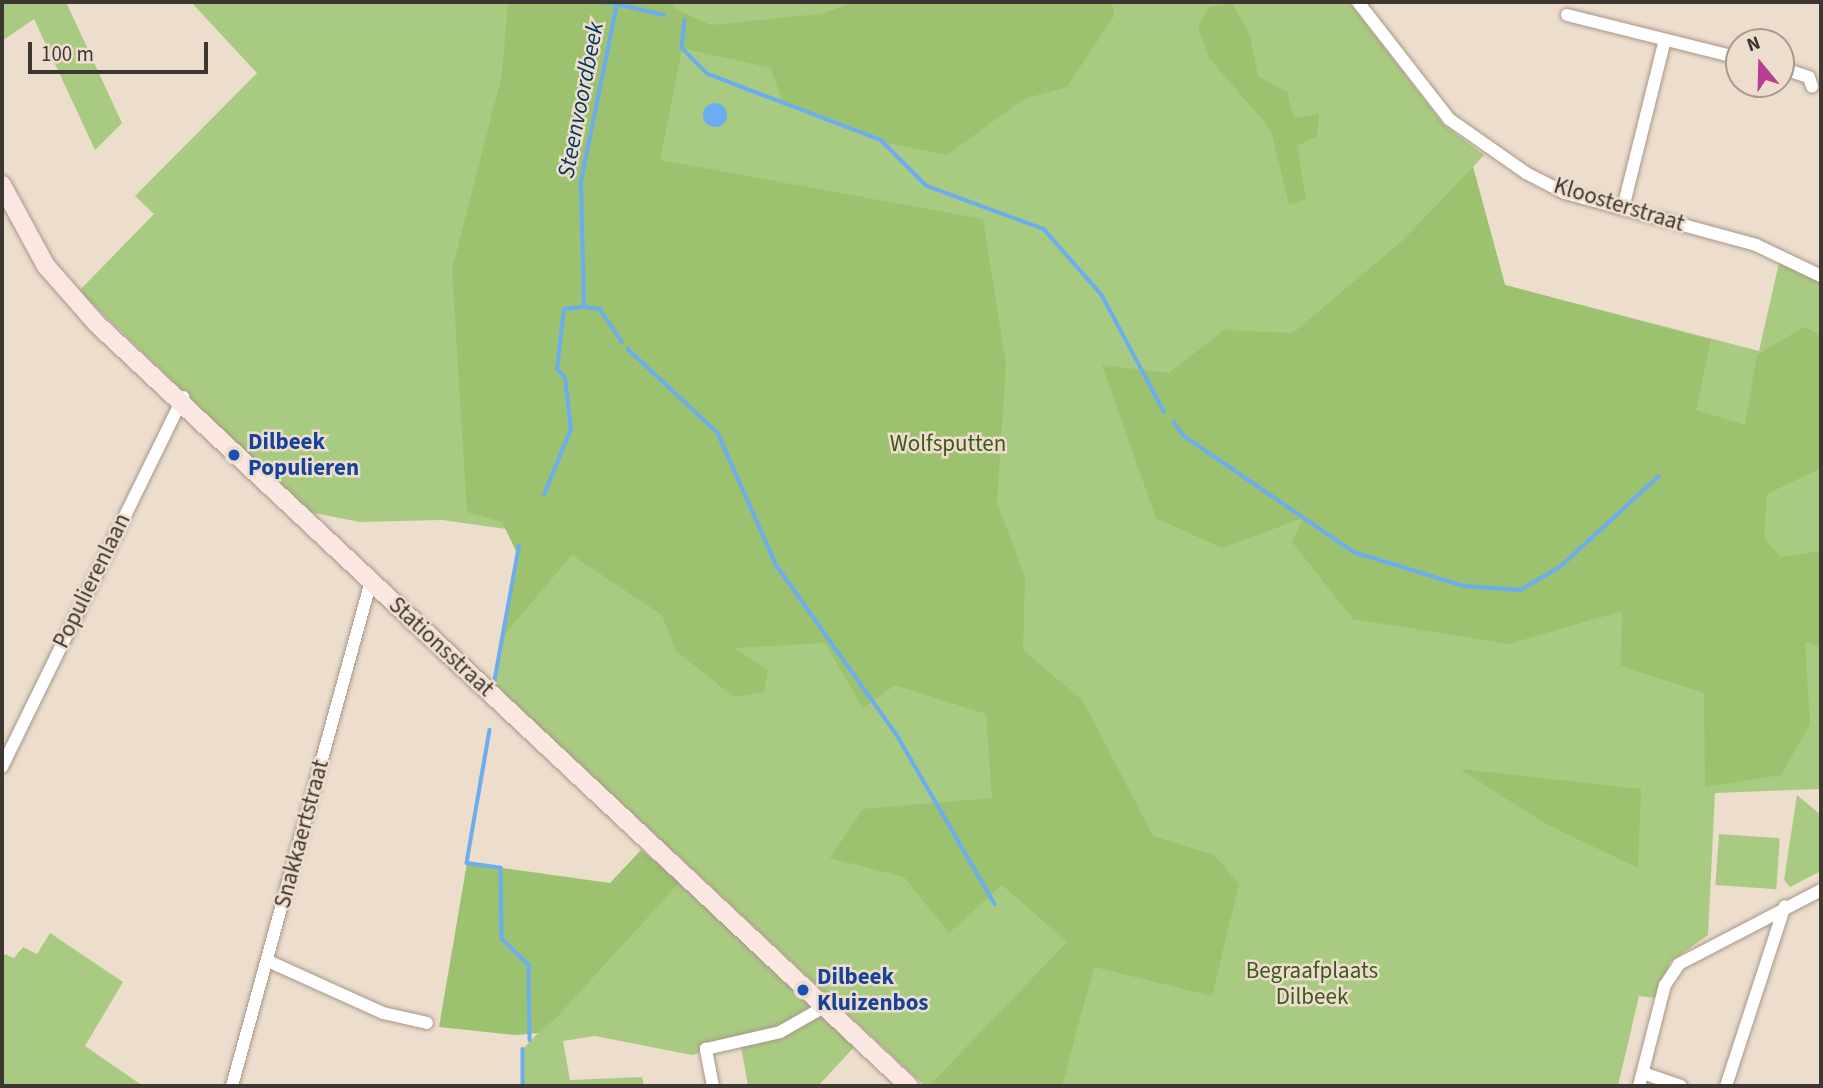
<!DOCTYPE html>
<html>
<head>
<meta charset="utf-8">
<style>
	body { margin:0 }
	#map { position:relative; width:1823px; height:1088px; overflow:hidden; background:#edddcd; font-family:"Source Sans 3",sans-serif }
	div>[style] { position:absolute }
	.green>* { inset:0; background:#a9cb81; transform-origin:0 0 }
	.forest>* { inset:0; background:#9cc16f }
	.water>* { inset:0; background:#6badee }
	.round { border-radius:50% }
	.stream>* { height:3.5px; margin:-1.75px; padding:0 1.75px; transform-origin:1.75px; border-radius:1.75px; background:#6badee }
	.roads { filter:drop-shadow(0 0 2px #a79789) drop-shadow(0 0 2px #a79789) }
	.street>* { height:12px; margin:-6px; padding:0 6px; transform-origin:6px; border-radius:6px; background:#fff }
	.secondary>* { height:18px; margin:-9px; padding:0 9px; transform-origin:9px; border-radius:9px; background:#fbe6e1 }
	.dots>* { width:19px; height:19px; translate:-50% -50%; box-sizing:border-box; border:4px solid #edddcd; border-radius:50% }
	span { translate:-50% -50%; white-space:nowrap; text-align:center; line-height:1.15; -webkit-text-stroke:5px #edddcd; paint-order:stroke }
	.street-label { font-size:23px; color:#3e3731 }
	.transit-label { font-size:23px; color:#164399; font-weight:700 }
	.left { translate:0 -50%; text-align:left }
	.park-label { font-size:23px; color:#40581f }
	.water-label { font-size:24px; color:#053861; font-style:italic }
	.frame { position:absolute; inset:0; border:4px solid #3e3731; pointer-events:none }
	.north { position:absolute; left:1725px; top:28px; width:70px; height:70px; box-sizing:border-box; background:#edddcd; border:2px solid #a79b8f; border-radius:50%; rotate:341deg; font-size:19px; font-weight:700; line-height:28px; text-align:center; color:#3e3731 }
	.north::after { content:''; display:block; margin:auto; width:24px; height:32px; background:#b63e93; clip-path:polygon(50% 0,100% 100%,50% 72%,0 100%) }
	.scale { position:absolute; left:28px; top:42px; width:180px; height:32px; box-sizing:border-box; border:4px solid #3e3731; border-top:0; padding-left:9px; font-size:21px; line-height:24px; white-space:nowrap; color:#3e3731; -webkit-text-stroke:5px #edddcd; paint-order:stroke }
</style>
</head>
<body>
<div id="map">
	<div class="green">
		<div style="clip-path:polygon(2px 2px,66px 2px,122px 123px,95px 150px,34px 19px,2px 41px)"></div>
		<div style="clip-path:polygon(191px 2px,1349px 2px,1444px 125px,1484px 155px,1473px 167px,1505px 285px,1759px 351px,1781px 254px,1821px 277px,1821px 789px,1715px 793px,1708px 935px,1670px 962px,1655px 998px,1639px 996px,1618px 1086px,925px 1086px,495px 685px,517px 553px,506px 529px,442px 520px,360px 522px,309px 512px,79px 291px,154px 214px,135px 196px,257px 73px)"></div>
		<div style="clip-path:polygon(1797px 795px,1821px 815px,1821px 871px,1790px 887px,1784px 880px)"></div>
		<div style="left:1719px;top:834px;width:61px;height:51px;rotate:4deg"></div>
		<div style="clip-path:polygon(680px 882px,856px 1045px,818px 1086px,748px 1086px,740px 1041px,692px 1055px,595px 1036px,563px 1041px,570px 1080px,642px 1077px,644px 1086px,523px 1086px,522px 1050px)"></div>
		<div style="clip-path:polygon(50px 933px,123px 982px,85px 1046px,143px 1086px,2px 1086px,2px 953px,14px 958px,23px 947px,37px 954px)"></div>
	</div>
	<div class="forest">
		<div style="clip-path:polygon(508px 2px,674px 2px,673px 8px,711px 25px,820px 14px,855px 2px,1112px 2px,1114px 16px,1067px 87px,1024px 99px,947px 155px,887px 143px,782px 102px,771px 68px,682px 48px,660px 160px,983px 219px,1006px 365px,997px 502px,1025px 578px,1023px 650px,1083px 701px,1153px 836px,1214px 855px,1239px 884px,1212px 996px,1094px 967px,1062px 1086px,929px 1086px,1067px 942px,1002px 885px,949px 933px,904px 877px,830px 858px,863px 809px,992px 798px,986px 714px,895px 685px,863px 708px,825px 643px,734px 648px,768px 670px,764px 692px,734px 697px,676px 651px,662px 615px,572px 555px,504px 635px,517px 553px,502px 522px,467px 512px,452px 269px,502px 75px)"></div>
		<div style="clip-path:polygon(1232px 3px,1250px 36px,1258px 76px,1287px 92px,1294px 118px,1319px 114px,1317px 136px,1297px 146px,1306px 199px,1289px 205px,1271px 130px,1209px 58px,1198px 27px,1209px 7px)"></div>
		<div style="clip-path:polygon(1473px 167px,1505px 285px,1711px 340px,1696px 410px,1745px 425px,1757px 355px,1804px 327px,1821px 335px,1821px 468px,1767px 494px,1764px 538px,1781px 557px,1821px 551px,1821px 648px,1805px 642px,1810px 724px,1781px 775px,1705px 787px,1704px 693px,1621px 666px,1622px 611px,1509px 644px,1353px 619px,1292px 542px,1303px 518px,1222px 548px,1156px 518px,1102px 365px,1169px 373px,1224px 330px,1293px 333px,1402px 241px)"></div>
		<div style="clip-path:polygon(1460px 769px,1641px 789px,1638px 868px,1546px 824px)"></div>
		<div style="clip-path:polygon(641px 850px,680px 882px,556px 1018px,538px 1033px,516px 1035px,439px 1027px,467px 863px,610px 883px)"></div>
	</div>
	<div class="water">
		<div class="round" style="left:703px;top:103px;width:24px;height:24px"></div>
	</div>
	<div class="stream">
		<div style="left:617px;top:4px;width:48px;rotate:13.2deg"></div>
		<div style="left:685px;top:20px;width:28px;rotate:96deg"></div>
		<div style="left:682px;top:48px;width:37px;rotate:45deg"></div>
		<div style="left:708px;top:74px;width:185px;rotate:20.9deg"></div>
		<div style="left:881px;top:140px;width:65px;rotate:45deg"></div>
		<div style="left:927px;top:186px;width:125px;rotate:20.2deg"></div>
		<div style="left:1044px;top:229px;width:88px;rotate:48.7deg"></div>
		<div style="left:1102px;top:295px;width:132px;rotate:61.9deg"></div>
		<div style="left:584px;top:307px;width:16px;rotate:7deg"></div>
		<div style="left:600px;top:309px;width:40px;rotate:56deg"></div>
		<div style="left:628px;top:349px;width:123px;rotate:43deg"></div>
		<div style="left:718px;top:433px;width:145px;rotate:66.1deg"></div>
		<div style="left:777px;top:566px;width:207px;rotate:54.6deg"></div>
		<div style="left:897px;top:735px;width:195px;rotate:59.9deg"></div>
		<div style="left:1174px;top:422px;width:17px;rotate:54deg"></div>
		<div style="left:1184px;top:436px;width:206px;rotate:34.3deg"></div>
		<div style="left:1354px;top:552px;width:115px;rotate:17.2deg"></div>
		<div style="left:1464px;top:586px;width:56px;rotate:4.1deg"></div>
		<div style="left:1520px;top:590px;width:46px;rotate:-29.9deg"></div>
		<div style="left:1560px;top:567px;width:134px;rotate:-42.6deg"></div>
		<div style="left:544px;top:495px;width:71px;rotate:-67.8deg"></div>
		<div style="left:571px;top:429px;width:51px;rotate:-96.7deg"></div>
		<div style="left:565px;top:378px;width:12px;rotate:-132deg"></div>
		<div style="left:557px;top:369px;width:60px;rotate:-83.3deg"></div>
		<div style="left:564px;top:309px;width:20px;rotate:-6deg"></div>
		<div style="left:584px;top:307px;width:126px;rotate:-91.4deg"></div>
		<div style="left:581px;top:181px;width:181px;rotate:-78.5deg"></div>
		<div style="left:617px;top:4px;width:26px;rotate:-176deg"></div>
		<div style="left:494px;top:683px;width:139px;rotate:-79.7deg"></div>
		<div style="left:490px;top:730px;width:135px;rotate:99.8deg"></div>
		<div style="left:467px;top:863px;width:34px;rotate:8deg"></div>
		<div style="left:501px;top:868px;width:71px;rotate:89.2deg"></div>
		<div style="left:502px;top:939px;width:37px;rotate:44deg"></div>
		<div style="left:529px;top:965px;width:75px;rotate:89.2deg"></div>
		<div style="left:523px;top:1049px;width:37px;rotate:90deg"></div>
	</div>
	<div class="roads">
		<div class="street">
			<div style="left:1358px;top:2px;width:148px;rotate:52.1deg"></div>
			<div style="left:1449px;top:119px;width:94px;rotate:35deg"></div>
			<div style="left:1526px;top:173px;width:44px;rotate:27.1deg"></div>
			<div style="left:1565px;top:193px;width:198px;rotate:15.2deg"></div>
			<div style="left:1756px;top:245px;width:72px;rotate:25.5deg"></div>
			<div style="left:1567px;top:15px;width:177px;rotate:14deg"></div>
			<div style="left:1781px;top:68px;width:29px;rotate:18deg"></div>
			<div style="left:1809px;top:77px;width:10px;rotate:73deg"></div>
			<div style="left:1623px;top:208px;width:173px;rotate:-76deg"></div>
			<div style="left:2px;top:767px;width:412px;rotate:-63.9deg"></div>
			<div style="left:268px;top:961px;width:126px;rotate:24.3deg"></div>
			<div style="left:383px;top:1013px;width:45px;rotate:12.8deg"></div>
			<div style="left:1643px;top:1073px;width:40px;rotate:18.9deg"></div>
			<div style="left:232px;top:1086px;width:524px;rotate:-74.61deg"></div>
			<div style="left:713px;top:1086px;width:38px;rotate:-101deg"></div>
			<div style="left:706px;top:1049px;width:76px;rotate:-12.9deg"></div>
			<div style="left:780px;top:1032px;width:51px;rotate:-29.6deg"></div>
			<div style="left:1639px;top:1086px;width:104px;rotate:-75.6deg"></div>
			<div style="left:1665px;top:985px;width:25px;rotate:-56deg"></div>
			<div style="left:1679px;top:964px;width:160px;rotate:-27.5deg"></div>
			<div style="left:1726px;top:1086px;width:189px;rotate:-71.9deg"></div>
		</div>
		<div class="secondary">
			<div style="left:2px;top:185px;width:92px;rotate:61.5deg"></div>
			<div style="left:46px;top:266px;width:77px;rotate:48.7deg"></div>
			<div style="left:97px;top:324px;width:1114px;rotate:43.18deg"></div>
		</div>
	</div>
	<div class="dots">
		<div style="left:234px;top:455px;background:#1a4fb4"></div>
		<div style="left:803px;top:990px;background:#1a4fb4"></div>
	</div>
	<div class="street-label">
		<span style="left:1619px;top:205px;rotate:17deg">Kloosterstraat</span>
		<span style="left:92px;top:581px;rotate:-64deg">Populierenlaan</span>
		<span style="left:441px;top:647px;rotate:43deg">Stationsstraat</span>
		<span style="left:302px;top:834px;rotate:-75deg">Snakkaertstraat</span>
	</div>
	<div class="transit-label">
		<span class="left" style="left:248px;top:455px">Dilbeek<br>Populieren</span>
		<span class="left" style="left:817px;top:990px">Dilbeek<br>Kluizenbos</span>
	</div>
	<div class="park-label">
		<span style="left:948px;top:444px">Wolfsputten</span>
		<span style="left:1312px;top:984px">Begraafplaats<br>Dilbeek</span>
	</div>
	<div class="water-label">
		<span style="left:581px;top:100px;rotate:-79deg">Steenvoordbeek</span>
	</div>
	<div class="frame"></div>
	<div class="north">N</div>
	<div class="scale">100 m</div>
</div>
</body>
</html>
